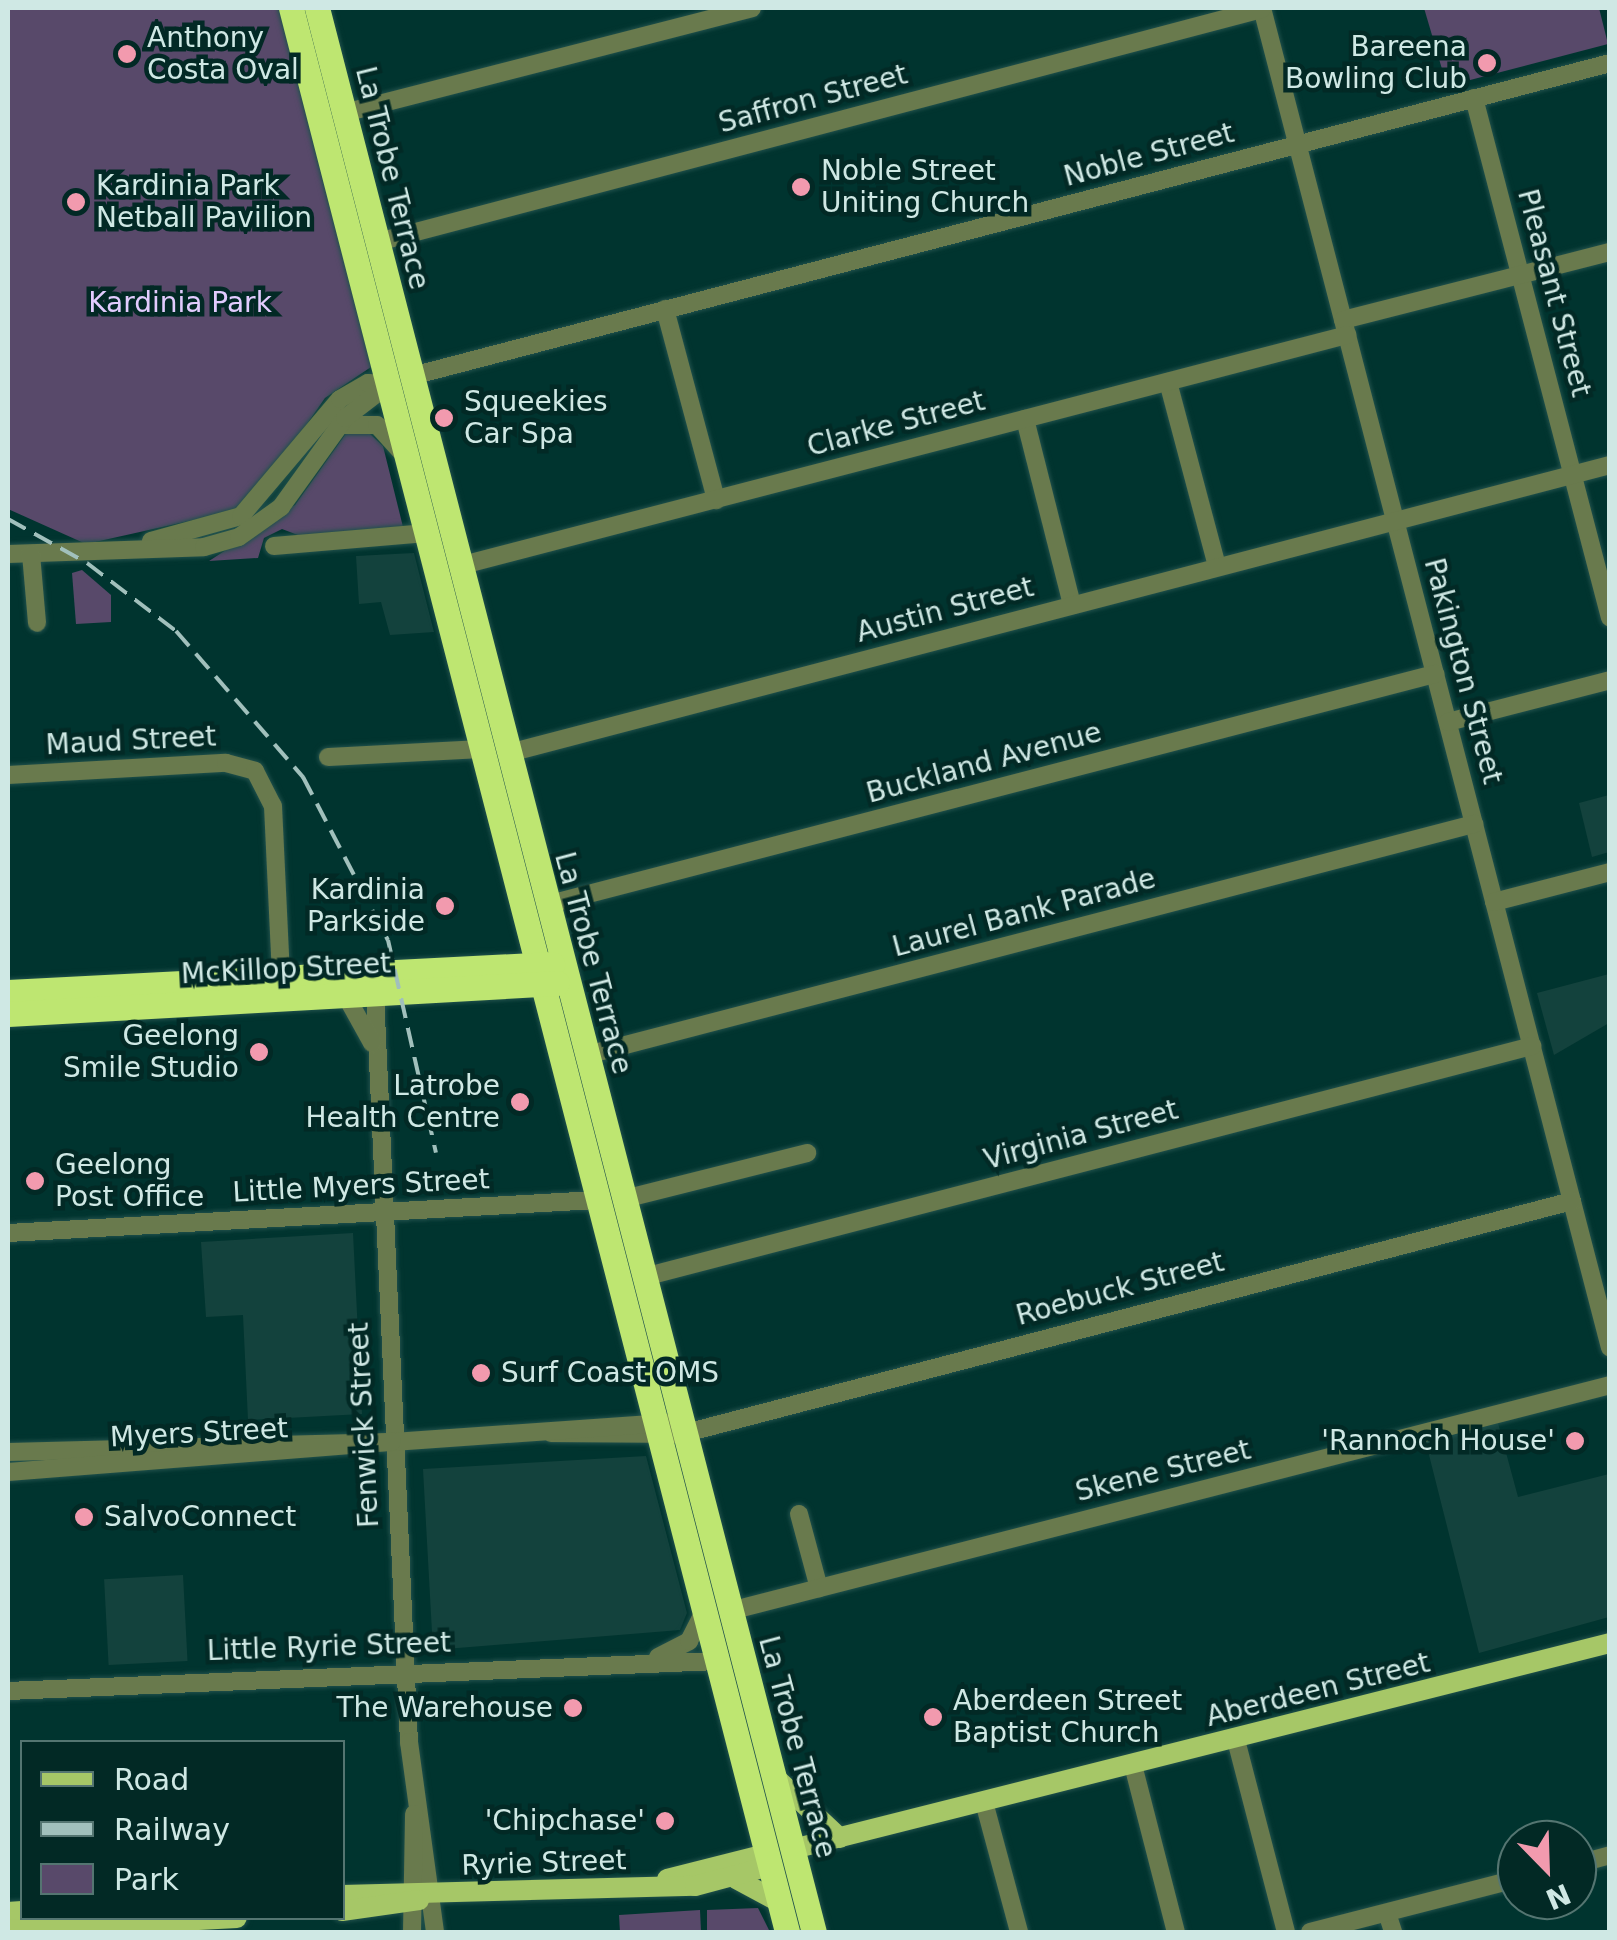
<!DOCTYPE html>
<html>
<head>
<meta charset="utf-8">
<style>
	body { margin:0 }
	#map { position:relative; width:1617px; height:1940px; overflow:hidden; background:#00342f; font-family:"DejaVu Sans",sans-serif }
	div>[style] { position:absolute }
	.built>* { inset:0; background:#13423d; transform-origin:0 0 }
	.green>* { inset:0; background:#58496a }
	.roads { filter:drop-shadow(0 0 2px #21514c) drop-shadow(0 0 2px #21514c) }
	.minor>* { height:18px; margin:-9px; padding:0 9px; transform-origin:9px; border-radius:9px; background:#697a4d }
	.major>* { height:20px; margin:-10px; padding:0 10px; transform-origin:10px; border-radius:10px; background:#a6c767 }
	.highway>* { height:25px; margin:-12.5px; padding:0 12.5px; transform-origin:12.5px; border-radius:12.5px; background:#bee671 }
	.rail>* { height:4px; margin-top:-2px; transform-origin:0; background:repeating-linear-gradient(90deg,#a1c0bc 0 20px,transparent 0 30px) }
	.dots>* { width:28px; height:28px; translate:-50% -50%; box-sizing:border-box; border:5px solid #022925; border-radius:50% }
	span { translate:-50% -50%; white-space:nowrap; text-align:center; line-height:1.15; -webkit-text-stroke:9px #022925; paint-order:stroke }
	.poi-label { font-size:28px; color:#cfe8e4 }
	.left { translate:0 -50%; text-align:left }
	.right { translate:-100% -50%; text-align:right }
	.street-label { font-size:28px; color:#cfe8e4 }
	.park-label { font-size:28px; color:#e2ccfe }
	.frame { position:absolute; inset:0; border:10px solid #cfe8e4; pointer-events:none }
	.legend { position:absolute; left:20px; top:1740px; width:325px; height:180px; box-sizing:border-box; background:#022925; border:2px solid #547571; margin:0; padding:12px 18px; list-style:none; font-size:30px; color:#cfe8e4 }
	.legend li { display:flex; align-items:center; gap:20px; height:50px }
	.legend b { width:50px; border:2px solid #547571 }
	.north { position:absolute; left:1497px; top:1820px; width:100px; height:100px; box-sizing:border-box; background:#022925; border:2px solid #547571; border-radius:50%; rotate:157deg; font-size:28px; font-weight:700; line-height:40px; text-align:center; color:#cfe8e4 }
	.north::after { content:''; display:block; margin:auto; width:35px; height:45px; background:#f29aae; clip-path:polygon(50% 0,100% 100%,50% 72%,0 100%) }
</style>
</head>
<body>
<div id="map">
	<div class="built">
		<div style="clip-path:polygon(414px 553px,434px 632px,390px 635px,381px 602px,359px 604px,356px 556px)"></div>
		<div style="clip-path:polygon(1609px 795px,1609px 852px,1592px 857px,1579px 803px)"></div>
		<div style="clip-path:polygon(1609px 974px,1609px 1023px,1554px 1055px,1537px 993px)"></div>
		<div style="clip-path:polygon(353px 1233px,362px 1414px,248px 1420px,243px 1315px,206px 1317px,201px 1242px)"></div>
		<div style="clip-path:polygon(1498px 1423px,1518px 1497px,1609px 1474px,1609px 1617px,1479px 1653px,1426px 1443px)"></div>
		<div style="clip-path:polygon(646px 1456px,687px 1613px,680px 1630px,433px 1650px,423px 1469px)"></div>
		<div style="left:183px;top:1575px;width:86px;height:79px;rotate:87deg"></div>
	</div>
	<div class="green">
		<div style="clip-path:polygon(8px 8px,280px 8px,371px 367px,325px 398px,262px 489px,234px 511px,86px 544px,8px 509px)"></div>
		<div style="clip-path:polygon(1424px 8px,1599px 8px,1608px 44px,1447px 86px)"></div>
		<div style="clip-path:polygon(347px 432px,369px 433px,383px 446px,403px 527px,303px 537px,282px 529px,264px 538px,258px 558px,209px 561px,295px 505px)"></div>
		<div style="clip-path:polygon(82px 570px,111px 595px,111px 622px,76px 624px,72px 573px)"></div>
		<div style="clip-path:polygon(758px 1908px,770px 1932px,707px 1930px,707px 1910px)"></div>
		<div style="clip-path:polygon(700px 1910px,701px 1932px,620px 1932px,619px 1915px)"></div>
	</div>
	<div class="roads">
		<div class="minor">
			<div style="left:1262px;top:8px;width:1384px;rotate:75.44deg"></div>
			<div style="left:1474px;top:98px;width:537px;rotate:75.34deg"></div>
			<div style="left:344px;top:113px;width:421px;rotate:-14.4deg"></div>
			<div style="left:378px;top:242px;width:914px;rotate:-14.77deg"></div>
			<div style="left:665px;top:309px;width:198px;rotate:75deg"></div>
			<div style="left:1343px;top:320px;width:276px;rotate:-14.3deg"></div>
			<div style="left:412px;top:376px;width:1238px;rotate:-14.64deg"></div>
			<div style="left:1168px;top:382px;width:190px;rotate:75.1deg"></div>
			<div style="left:1025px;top:419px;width:192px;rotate:75.8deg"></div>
			<div style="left:340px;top:425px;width:37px"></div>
			<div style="left:377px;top:425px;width:40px;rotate:48deg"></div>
			<div style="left:151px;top:541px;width:93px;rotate:-15.5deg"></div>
			<div style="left:241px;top:516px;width:153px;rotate:-49.8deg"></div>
			<div style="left:340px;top:399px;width:32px;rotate:-30deg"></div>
			<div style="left:368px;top:383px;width:21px;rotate:3deg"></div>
			<div style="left:274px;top:546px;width:153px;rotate:-4.9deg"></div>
			<div style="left:8px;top:554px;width:196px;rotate:-2deg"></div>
			<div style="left:204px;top:547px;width:36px;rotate:-16deg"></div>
			<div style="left:239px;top:537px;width:52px;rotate:-35.5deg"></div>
			<div style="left:281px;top:507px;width:110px;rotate:-54.3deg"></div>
			<div style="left:345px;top:418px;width:56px;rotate:-37.7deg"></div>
			<div style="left:31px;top:554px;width:69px;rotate:85deg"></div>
			<div style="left:459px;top:566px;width:918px;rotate:-14.58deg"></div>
			<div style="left:1448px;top:722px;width:167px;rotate:-14.5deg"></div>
			<div style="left:509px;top:753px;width:1138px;rotate:-14.66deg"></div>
			<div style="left:328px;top:757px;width:154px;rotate:-3deg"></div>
			<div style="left:8px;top:775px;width:218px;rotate:-3.2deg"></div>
			<div style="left:226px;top:763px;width:30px;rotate:15deg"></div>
			<div style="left:255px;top:771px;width:39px;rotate:63deg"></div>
			<div style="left:273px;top:806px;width:172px;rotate:87.3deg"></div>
			<div style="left:1494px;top:902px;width:120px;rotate:-14.5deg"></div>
			<div style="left:546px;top:905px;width:919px;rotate:-14.57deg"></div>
			<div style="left:375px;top:994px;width:749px;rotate:87.4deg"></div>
			<div style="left:409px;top:1742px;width:192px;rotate:82.2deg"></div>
			<div style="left:346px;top:996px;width:54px;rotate:61deg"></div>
			<div style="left:587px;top:1055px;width:917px;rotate:-14.6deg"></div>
			<div style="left:624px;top:1199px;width:189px;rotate:-14.1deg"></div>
			<div style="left:8px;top:1233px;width:590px;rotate:-3.21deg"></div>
			<div style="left:644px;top:1277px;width:918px;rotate:-14.58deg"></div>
			<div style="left:551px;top:1433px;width:131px;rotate:0.4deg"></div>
			<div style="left:682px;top:1434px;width:920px;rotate:-14.67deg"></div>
			<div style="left:8px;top:1452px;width:385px;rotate:-1.5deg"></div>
			<div style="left:393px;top:1442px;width:273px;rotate:-4deg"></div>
			<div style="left:8px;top:1472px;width:385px;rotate:-4.5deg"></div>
			<div style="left:799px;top:1514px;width:77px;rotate:74.9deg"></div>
			<div style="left:730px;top:1611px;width:909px;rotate:-14.4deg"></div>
			<div style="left:658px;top:1657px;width:35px;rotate:-27deg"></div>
			<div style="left:689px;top:1641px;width:33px;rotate:-63deg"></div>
			<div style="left:8px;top:1691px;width:710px;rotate:-2.42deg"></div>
			<div style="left:1236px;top:1740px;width:198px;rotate:75.4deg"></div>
			<div style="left:1133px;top:1765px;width:172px;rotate:75.6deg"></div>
			<div style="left:984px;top:1802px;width:135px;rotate:74.9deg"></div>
			<div style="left:1577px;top:1864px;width:34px;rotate:-15deg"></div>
			<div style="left:1387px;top:1913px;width:20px;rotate:72deg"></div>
			<div style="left:412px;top:1932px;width:118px;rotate:-89deg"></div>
			<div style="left:1310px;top:1932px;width:214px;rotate:-14.4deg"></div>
		</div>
		<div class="major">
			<div style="left:775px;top:1777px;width:89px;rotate:43.2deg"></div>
			<div style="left:793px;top:1849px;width:843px;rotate:-14.15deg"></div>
			<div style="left:667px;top:1879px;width:102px;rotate:-14.2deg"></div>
			<div style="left:736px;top:1879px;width:49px;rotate:28.1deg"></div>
			<div style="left:342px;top:1895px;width:353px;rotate:-1.5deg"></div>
			<div style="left:695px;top:1886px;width:78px;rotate:-14.9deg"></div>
			<div style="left:342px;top:1911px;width:78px;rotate:-8.1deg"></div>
			<div style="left:8px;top:1912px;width:14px;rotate:-4deg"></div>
			<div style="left:8px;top:1930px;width:229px;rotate:-3deg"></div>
		</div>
		<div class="highway">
			<div style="left:291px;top:8px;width:1987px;rotate:75.54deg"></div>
			<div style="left:317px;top:8px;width:1987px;rotate:75.52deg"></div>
			<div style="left:8px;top:992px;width:545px;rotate:-2.95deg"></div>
			<div style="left:8px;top:1014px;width:550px;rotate:-3.23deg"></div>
		</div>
	</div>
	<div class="rail">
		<div style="left:8px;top:519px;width:90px;rotate:29.1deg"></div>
		<div style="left:87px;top:563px;width:112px;rotate:37.4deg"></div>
		<div style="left:176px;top:631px;width:194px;rotate:49deg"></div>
		<div style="left:303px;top:777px;width:184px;rotate:62.5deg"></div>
		<div style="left:388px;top:940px;width:218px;rotate:77.3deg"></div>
	</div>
	<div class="dots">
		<div style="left:127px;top:54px;background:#f29aae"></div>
		<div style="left:1487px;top:63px;background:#f29aae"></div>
		<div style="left:801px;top:187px;background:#f29aae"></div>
		<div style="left:76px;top:202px;background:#f29aae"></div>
		<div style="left:444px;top:418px;background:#f29aae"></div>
		<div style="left:445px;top:906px;background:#f29aae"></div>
		<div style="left:259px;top:1052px;background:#f29aae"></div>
		<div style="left:520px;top:1102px;background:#f29aae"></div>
		<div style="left:35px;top:1181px;background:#f29aae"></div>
		<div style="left:481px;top:1373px;background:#f29aae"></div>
		<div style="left:1575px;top:1441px;background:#f29aae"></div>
		<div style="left:84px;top:1517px;background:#f29aae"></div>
		<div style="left:573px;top:1708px;background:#f29aae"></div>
		<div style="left:933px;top:1717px;background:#f29aae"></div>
		<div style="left:665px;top:1821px;background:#f29aae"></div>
	</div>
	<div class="poi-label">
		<span class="left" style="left:147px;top:54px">Anthony<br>Costa Oval</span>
		<span class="right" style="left:1467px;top:63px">Bareena<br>Bowling Club</span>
		<span class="left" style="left:821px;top:187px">Noble Street<br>Uniting Church</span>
		<span class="left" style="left:96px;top:202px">Kardinia Park<br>Netball Pavilion</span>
		<span class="left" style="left:464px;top:418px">Squeekies<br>Car Spa</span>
		<span class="right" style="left:425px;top:906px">Kardinia<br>Parkside</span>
		<span class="right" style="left:239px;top:1052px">Geelong<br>Smile Studio</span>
		<span class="right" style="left:500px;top:1102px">Latrobe<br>Health Centre</span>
		<span class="left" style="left:55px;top:1181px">Geelong<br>Post Office</span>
		<span class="left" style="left:501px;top:1373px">Surf Coast OMS</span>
		<span class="right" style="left:1555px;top:1441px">'Rannoch House'</span>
		<span class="left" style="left:104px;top:1517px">SalvoConnect</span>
		<span class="left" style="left:953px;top:1717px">Aberdeen Street<br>Baptist Church</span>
		<span class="right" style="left:553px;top:1708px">The Warehouse</span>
		<span class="right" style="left:645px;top:1821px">'Chipchase'</span>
	</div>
	<div class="street-label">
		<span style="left:813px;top:99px;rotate:-15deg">Saffron Street</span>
		<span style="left:1149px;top:155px;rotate:-15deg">Noble Street</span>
		<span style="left:392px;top:178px;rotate:76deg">La Trobe Terrace</span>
		<span style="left:1554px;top:293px;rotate:75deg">Pleasant Street</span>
		<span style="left:896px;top:424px;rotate:-15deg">Clarke Street</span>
		<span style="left:945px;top:610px;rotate:-15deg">Austin Street</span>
		<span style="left:1463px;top:671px;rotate:75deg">Pakington Street</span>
		<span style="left:131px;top:741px;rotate:-3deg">Maud Street</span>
		<span style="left:984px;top:763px;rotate:-15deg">Buckland Avenue</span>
		<span style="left:1024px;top:913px;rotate:-15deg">Laurel Bank Parade</span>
		<span style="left:593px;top:963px;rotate:75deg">La Trobe Terrace</span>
		<span style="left:286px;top:969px;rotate:-3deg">McKillop Street</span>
		<span style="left:1081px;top:1135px;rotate:-15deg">Virginia Street</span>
		<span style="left:361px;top:1186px;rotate:-3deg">Little Myers Street</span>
		<span style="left:1120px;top:1289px;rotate:-15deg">Roebuck Street</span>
		<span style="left:364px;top:1425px;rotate:-93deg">Fenwick Street</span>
		<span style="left:199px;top:1433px;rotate:-3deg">Myers Street</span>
		<span style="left:1163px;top:1471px;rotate:-14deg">Skene Street</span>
		<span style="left:329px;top:1647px;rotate:-2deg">Little Ryrie Street</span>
		<span style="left:1318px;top:1690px;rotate:-14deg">Aberdeen Street</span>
		<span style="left:797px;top:1747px;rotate:75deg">La Trobe Terrace</span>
		<span style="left:544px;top:1863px;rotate:-2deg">Ryrie Street</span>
	</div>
	<div class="park-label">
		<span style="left:180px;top:303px">Kardinia Park</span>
	</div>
	<div class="frame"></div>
	<ul class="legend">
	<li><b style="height:12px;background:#a6c767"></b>Road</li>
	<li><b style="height:12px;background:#a1c0bc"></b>Railway</li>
	<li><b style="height:28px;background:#58496a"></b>Park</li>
	</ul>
	<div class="north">N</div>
</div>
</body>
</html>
